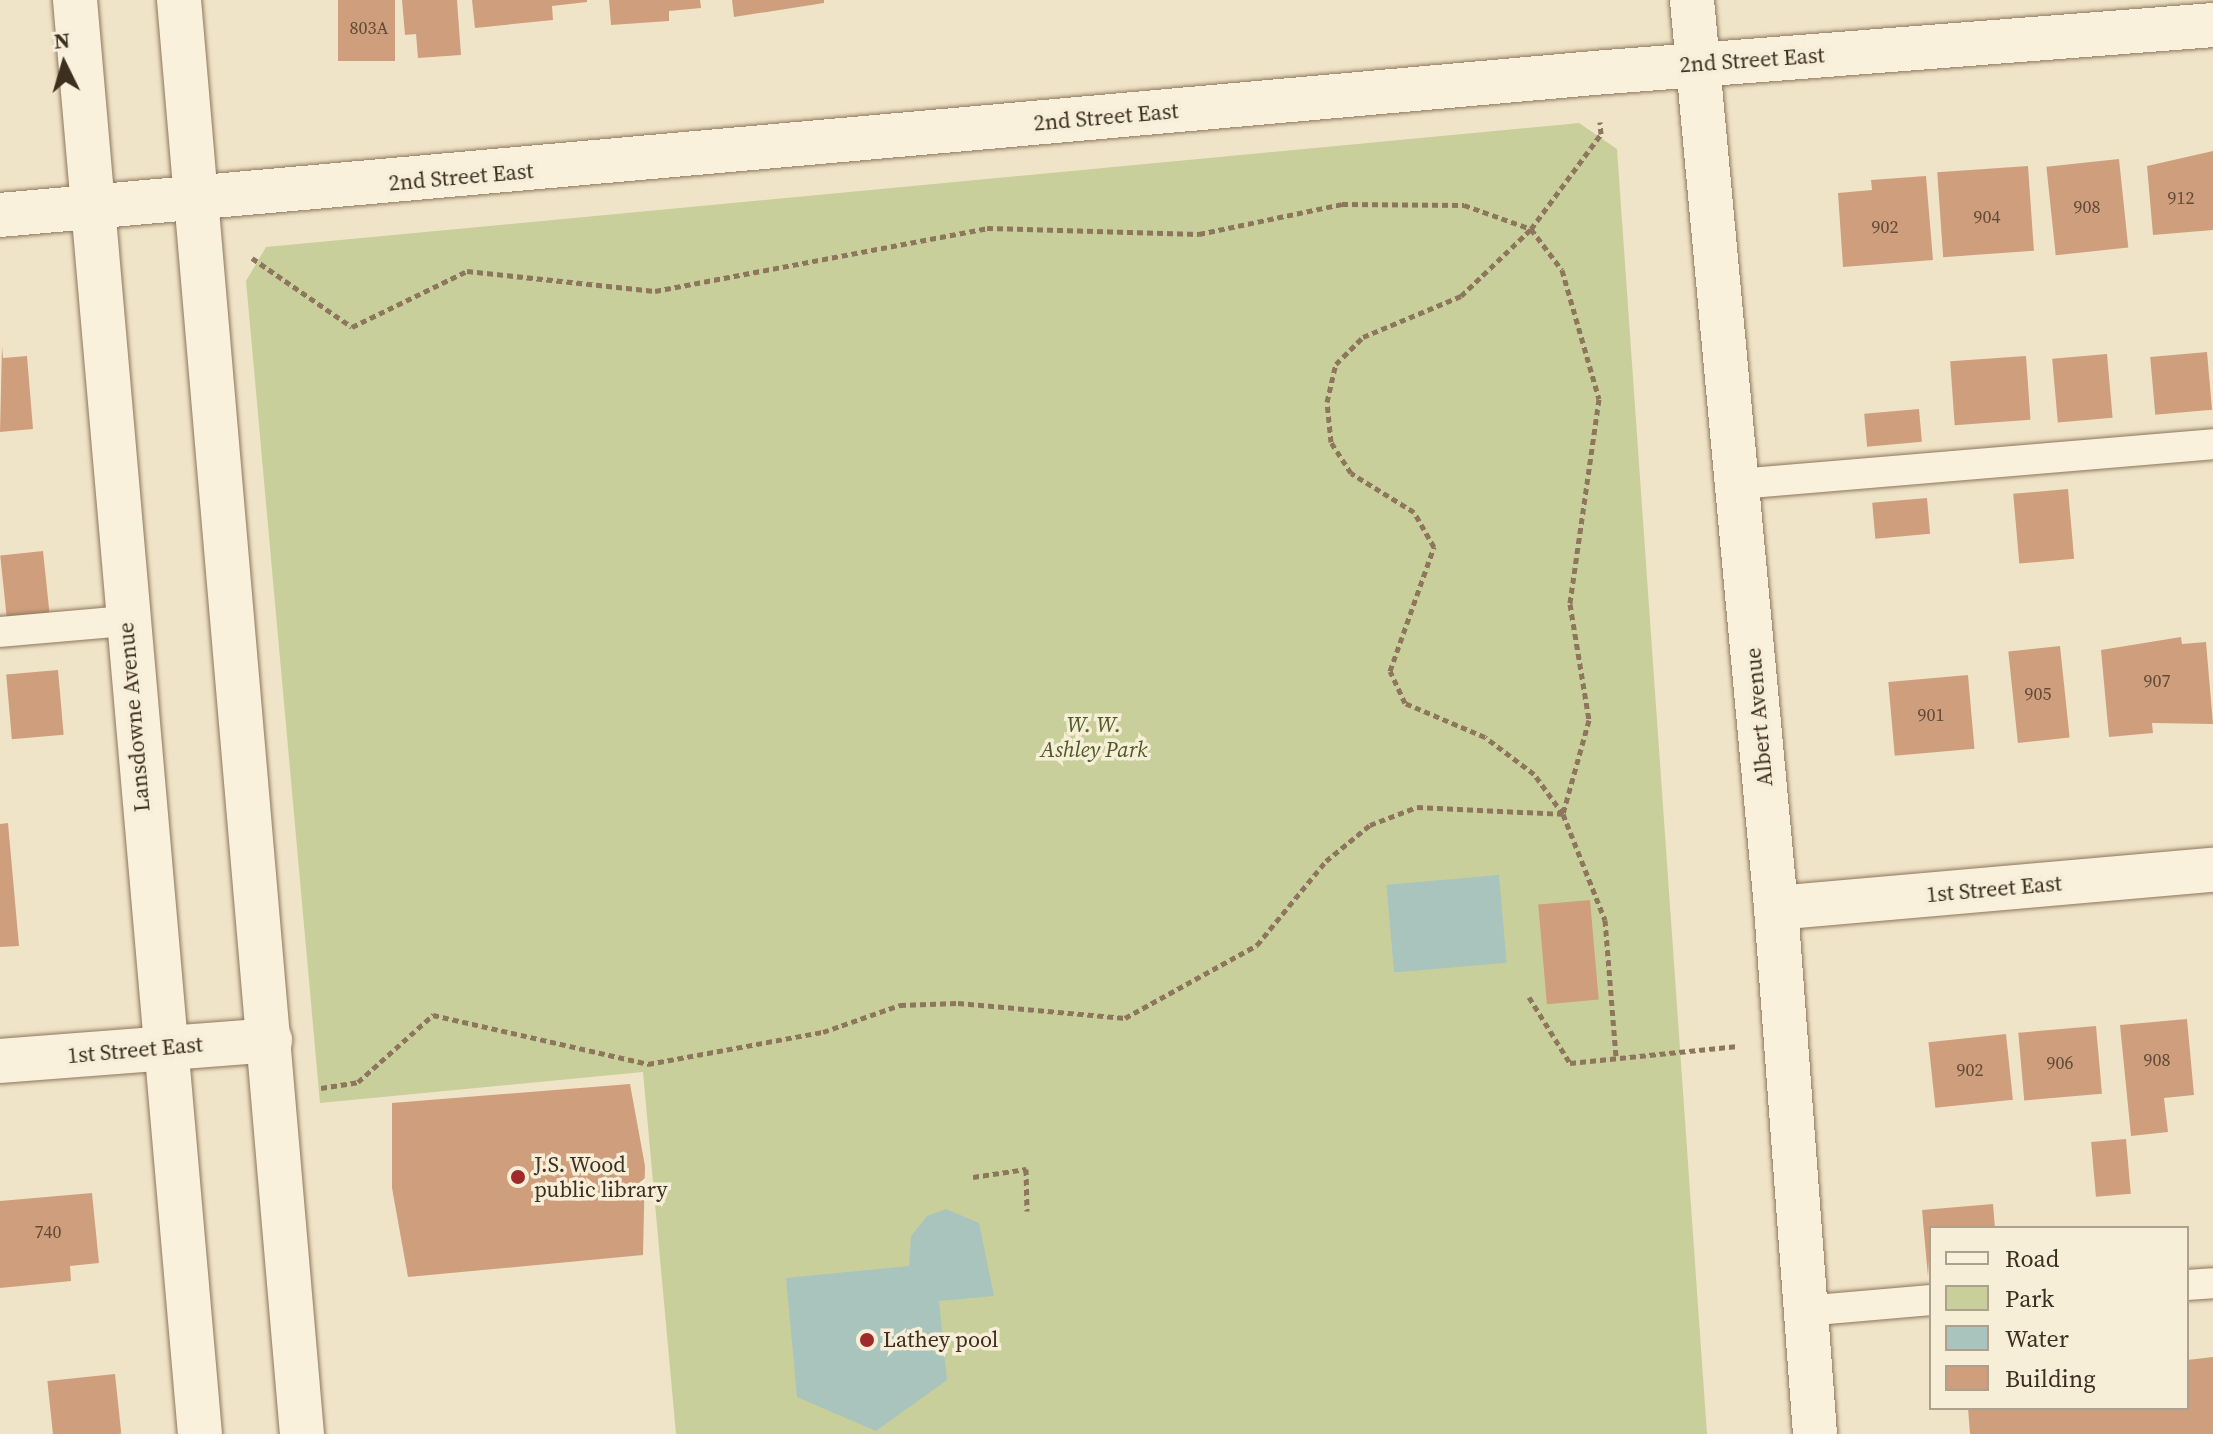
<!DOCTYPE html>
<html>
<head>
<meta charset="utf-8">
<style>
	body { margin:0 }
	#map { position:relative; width:2213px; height:1434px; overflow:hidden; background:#f0e4c8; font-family:"Source Serif 4",serif }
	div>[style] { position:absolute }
	.green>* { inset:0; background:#c9cf9b }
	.water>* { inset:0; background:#a9c4bc; transform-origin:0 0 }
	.building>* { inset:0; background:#cf9f7d; transform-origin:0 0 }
	.path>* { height:5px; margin-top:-2.5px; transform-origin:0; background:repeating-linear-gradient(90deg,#8d765c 0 6px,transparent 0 10px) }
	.roads { filter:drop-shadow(0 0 2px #8d765c) drop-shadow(0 0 2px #8d765c) }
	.service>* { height:30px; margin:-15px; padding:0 15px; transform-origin:15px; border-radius:15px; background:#faf1dc }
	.minor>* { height:44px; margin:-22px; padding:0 22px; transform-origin:22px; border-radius:22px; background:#faf1dc }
	.dots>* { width:22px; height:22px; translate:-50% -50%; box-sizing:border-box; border:4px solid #f7eed8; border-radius:50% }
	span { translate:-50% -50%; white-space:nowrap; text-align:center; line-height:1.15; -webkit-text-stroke:7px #f7eed8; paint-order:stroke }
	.number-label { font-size:18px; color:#624a37 }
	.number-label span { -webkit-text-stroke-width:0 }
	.street-label { font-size:22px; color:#3d2e20 }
	.park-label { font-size:22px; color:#4d5a26; font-style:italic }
	.poi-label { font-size:22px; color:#3d2e20 }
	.left { translate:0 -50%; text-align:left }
	.legend { position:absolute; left:1929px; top:1226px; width:260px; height:184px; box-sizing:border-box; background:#f7eed8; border:2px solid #ada18e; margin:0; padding:10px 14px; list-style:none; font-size:24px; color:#3d2e20 }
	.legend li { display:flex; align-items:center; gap:16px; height:40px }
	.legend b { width:40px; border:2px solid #ada18e }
	.north { position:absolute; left:24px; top:24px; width:80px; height:80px; -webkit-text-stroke:6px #f7eed8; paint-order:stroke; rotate:355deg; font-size:22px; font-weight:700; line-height:32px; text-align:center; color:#3d2e20 }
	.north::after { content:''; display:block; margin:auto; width:28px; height:36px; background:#3d2e20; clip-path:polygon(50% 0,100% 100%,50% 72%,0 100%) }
</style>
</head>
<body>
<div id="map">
	<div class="green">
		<div style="clip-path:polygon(1579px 123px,1617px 149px,1707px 1434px,676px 1434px,643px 1072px,320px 1103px,246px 281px,266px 247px)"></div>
	</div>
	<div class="water">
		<div style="left:1499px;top:875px;width:88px;height:113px;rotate:85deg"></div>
		<div style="clip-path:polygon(946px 1209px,979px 1223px,994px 1296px,939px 1301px,947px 1380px,876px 1431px,797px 1397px,786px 1278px,909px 1266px,911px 1236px,927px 1216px)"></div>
	</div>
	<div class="building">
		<div style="left:338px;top:0;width:57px;height:61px"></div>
		<div style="clip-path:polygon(402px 0,457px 0,461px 55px,418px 58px,416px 34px,405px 35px)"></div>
		<div style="clip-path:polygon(472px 0,587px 0,587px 2px,552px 6px,553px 20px,475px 28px)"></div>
		<div style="clip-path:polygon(609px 0,700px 0,701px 8px,669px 11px,669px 21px,611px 25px)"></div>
		<div style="clip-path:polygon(732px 0,824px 0,824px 3px,734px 17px)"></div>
		<div style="clip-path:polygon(2213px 151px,2213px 230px,2153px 235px,2147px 166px)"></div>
		<div style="left:2119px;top:159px;width:89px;height:73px;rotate:84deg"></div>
		<div style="left:2028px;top:166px;width:85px;height:91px;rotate:86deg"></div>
		<div style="clip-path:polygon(1926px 176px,1933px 260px,1843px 267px,1838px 193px,1872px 190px,1871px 180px)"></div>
		<div style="clip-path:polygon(2px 346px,3px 358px,27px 356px,33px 429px,0 432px)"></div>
		<div style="left:2207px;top:352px;width:58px;height:57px;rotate:85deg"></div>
		<div style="left:2107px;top:354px;width:64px;height:55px;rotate:85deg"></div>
		<div style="left:2026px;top:356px;width:64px;height:76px;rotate:86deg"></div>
		<div style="left:1919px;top:409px;width:33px;height:55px;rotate:85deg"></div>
		<div style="left:2068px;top:489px;width:70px;height:55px;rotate:85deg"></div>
		<div style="left:1927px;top:498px;width:36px;height:55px;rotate:85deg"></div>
		<div style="left:43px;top:551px;width:62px;height:43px;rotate:84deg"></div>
		<div style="clip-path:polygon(2181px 637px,2182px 644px,2206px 642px,2213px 724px,2152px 723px,2153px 733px,2109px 737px,2101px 650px)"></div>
		<div style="left:2060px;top:646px;width:92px;height:52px;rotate:84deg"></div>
		<div style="left:58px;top:670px;width:65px;height:52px;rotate:85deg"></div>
		<div style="left:1968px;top:675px;width:74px;height:80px;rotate:85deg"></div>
		<div style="clip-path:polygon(8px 823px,19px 946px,0 947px,0 824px)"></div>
		<div style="left:1590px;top:900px;width:100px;height:52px;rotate:85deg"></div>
		<div style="clip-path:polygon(2187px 1019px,2194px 1095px,2164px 1098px,2168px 1132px,2131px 1136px,2120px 1025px)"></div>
		<div style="left:2096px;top:1026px;width:68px;height:78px;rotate:85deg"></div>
		<div style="left:2006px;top:1034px;width:66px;height:78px;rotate:84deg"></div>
		<div style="clip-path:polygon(630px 1084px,645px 1166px,643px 1255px,408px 1277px,392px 1188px,392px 1103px)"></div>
		<div style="left:2126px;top:1139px;width:55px;height:35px;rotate:85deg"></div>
		<div style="clip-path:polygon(92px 1193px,99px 1263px,70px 1266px,71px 1281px,0 1288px,0 1201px)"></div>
		<div style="clip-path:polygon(1993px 1204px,1995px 1228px,1931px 1228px,1928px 1277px,1922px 1210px)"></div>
		<div style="clip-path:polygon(2213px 1357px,2213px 1434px,1970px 1434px,1968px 1408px,2187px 1408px,2187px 1360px)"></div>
		<div style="left:115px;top:1374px;width:60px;height:68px;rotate:84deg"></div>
	</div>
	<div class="path">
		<div style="left:252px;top:258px;width:121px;rotate:34.6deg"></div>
		<div style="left:352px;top:327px;width:128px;rotate:-26deg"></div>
		<div style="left:467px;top:271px;width:189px;rotate:6.1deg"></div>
		<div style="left:655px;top:291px;width:338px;rotate:-10.7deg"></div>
		<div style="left:987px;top:228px;width:212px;rotate:1.6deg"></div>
		<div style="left:1199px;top:234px;width:146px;rotate:-11.8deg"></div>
		<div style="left:1342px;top:204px;width:122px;rotate:0.5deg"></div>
		<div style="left:1464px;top:205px;width:71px;rotate:19.7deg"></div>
		<div style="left:1531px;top:229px;width:118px;rotate:-53.6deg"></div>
		<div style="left:1601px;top:134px;width:12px;rotate:-95deg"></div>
		<div style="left:1529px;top:997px;width:78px;rotate:58.2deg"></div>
		<div style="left:1570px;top:1063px;width:169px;rotate:-5.8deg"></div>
		<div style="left:321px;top:1088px;width:37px;rotate:-9deg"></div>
		<div style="left:358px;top:1082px;width:101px;rotate:-41.8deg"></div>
		<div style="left:433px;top:1015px;width:221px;rotate:12.8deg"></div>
		<div style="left:648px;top:1064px;width:178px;rotate:-10.4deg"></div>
		<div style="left:823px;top:1032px;width:82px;rotate:-19.3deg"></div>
		<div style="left:900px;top:1005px;width:58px;rotate:-2deg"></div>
		<div style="left:958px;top:1003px;width:168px;rotate:5.1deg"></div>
		<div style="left:1125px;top:1018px;width:151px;rotate:-28.9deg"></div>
		<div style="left:1257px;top:945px;width:109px;rotate:-50.6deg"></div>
		<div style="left:1326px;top:861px;width:57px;rotate:-39.3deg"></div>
		<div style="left:1370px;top:825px;width:50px;rotate:-21deg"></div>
		<div style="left:1417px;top:807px;width:146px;rotate:2.7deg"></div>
		<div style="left:1563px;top:814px;width:49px;rotate:-125.9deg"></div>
		<div style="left:1534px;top:774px;width:61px;rotate:-142.9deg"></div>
		<div style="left:1485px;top:737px;width:87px;rotate:-157deg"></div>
		<div style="left:1405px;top:703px;width:35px;rotate:-115deg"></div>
		<div style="left:1390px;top:671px;width:132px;rotate:-70.5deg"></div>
		<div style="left:1434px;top:547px;width:40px;rotate:-119.7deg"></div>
		<div style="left:1414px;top:512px;width:74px;rotate:-148.2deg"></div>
		<div style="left:1351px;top:473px;width:37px;rotate:-123deg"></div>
		<div style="left:1331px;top:442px;width:40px;rotate:-95.7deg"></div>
		<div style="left:1327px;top:402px;width:39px;rotate:-77deg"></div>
		<div style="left:1336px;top:364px;width:38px;rotate:-45deg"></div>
		<div style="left:1363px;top:337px;width:106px;rotate:-22.7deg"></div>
		<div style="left:1461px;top:296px;width:97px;rotate:-43.7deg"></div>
		<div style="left:1531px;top:229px;width:51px;rotate:52.9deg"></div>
		<div style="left:1562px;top:270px;width:134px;rotate:74deg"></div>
		<div style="left:1599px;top:399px;width:207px;rotate:98.1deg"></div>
		<div style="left:1570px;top:604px;width:118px;rotate:80.7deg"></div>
		<div style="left:1589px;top:720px;width:98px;rotate:105.5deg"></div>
		<div style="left:1563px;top:814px;width:114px;rotate:68.4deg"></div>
		<div style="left:1605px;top:920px;width:137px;rotate:85.4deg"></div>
		<div style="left:973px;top:1177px;width:54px;rotate:-8.6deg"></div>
		<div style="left:1026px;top:1169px;width:42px;rotate:88.6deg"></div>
	</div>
	<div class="roads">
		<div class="service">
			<div style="left:1738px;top:484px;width:477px;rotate:-4.8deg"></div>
			<div style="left:0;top:632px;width:125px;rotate:-5deg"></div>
			<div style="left:2187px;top:1285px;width:26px;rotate:-4deg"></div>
			<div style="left:1805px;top:1311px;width:126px;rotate:-5deg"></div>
		</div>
		<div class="minor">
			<div style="left:75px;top:0;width:1439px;rotate:85.02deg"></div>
			<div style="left:179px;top:0;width:1439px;rotate:85.1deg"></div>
			<div style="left:1692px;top:0;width:912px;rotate:84.71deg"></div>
			<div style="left:1776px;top:908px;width:527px;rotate:85.76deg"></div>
			<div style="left:0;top:215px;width:1600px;rotate:-5.09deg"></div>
			<div style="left:1594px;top:73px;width:621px;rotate:-4.43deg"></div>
			<div style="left:1776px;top:908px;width:439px;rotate:-5deg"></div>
			<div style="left:0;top:1061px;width:271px;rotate:-4.4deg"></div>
		</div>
	</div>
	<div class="dots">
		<div style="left:518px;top:1177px;background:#9e2a2b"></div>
		<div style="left:867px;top:1340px;background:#9e2a2b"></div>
	</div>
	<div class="number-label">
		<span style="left:369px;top:28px">803A</span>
		<span style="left:2181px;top:198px">912</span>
		<span style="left:2087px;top:207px">908</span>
		<span style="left:1987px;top:217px">904</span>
		<span style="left:1885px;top:227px">902</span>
		<span style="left:2157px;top:681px">907</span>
		<span style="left:2038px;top:694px">905</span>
		<span style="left:1931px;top:715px">901</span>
		<span style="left:2157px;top:1060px">908</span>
		<span style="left:2060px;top:1063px">906</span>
		<span style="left:1970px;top:1070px">902</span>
		<span style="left:48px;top:1232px">740</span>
	</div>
	<div class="street-label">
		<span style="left:1752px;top:60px;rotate:-4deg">2nd Street East</span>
		<span style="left:1106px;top:117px;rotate:-5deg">2nd Street East</span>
		<span style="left:461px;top:177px;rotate:-5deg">2nd Street East</span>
		<span style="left:134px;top:717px;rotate:-95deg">Lansdowne Avenue</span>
		<span style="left:1759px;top:717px;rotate:-95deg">Albert Avenue</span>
		<span style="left:1994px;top:889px;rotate:-5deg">1st Street East</span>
		<span style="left:135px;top:1050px;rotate:-5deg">1st Street East</span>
	</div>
	<div class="park-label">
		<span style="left:1094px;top:737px">W. W.<br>Ashley Park</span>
	</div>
	<div class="poi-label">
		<span class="left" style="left:534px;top:1177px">J.S. Wood<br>public library</span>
		<span class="left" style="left:883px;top:1340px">Lathey pool</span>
	</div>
	<ul class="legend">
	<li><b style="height:10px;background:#faf1dc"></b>Road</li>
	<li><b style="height:22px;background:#c9cf9b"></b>Park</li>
	<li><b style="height:22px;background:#a9c4bc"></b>Water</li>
	<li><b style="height:22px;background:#cf9f7d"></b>Building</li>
	</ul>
	<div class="north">N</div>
</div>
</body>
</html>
